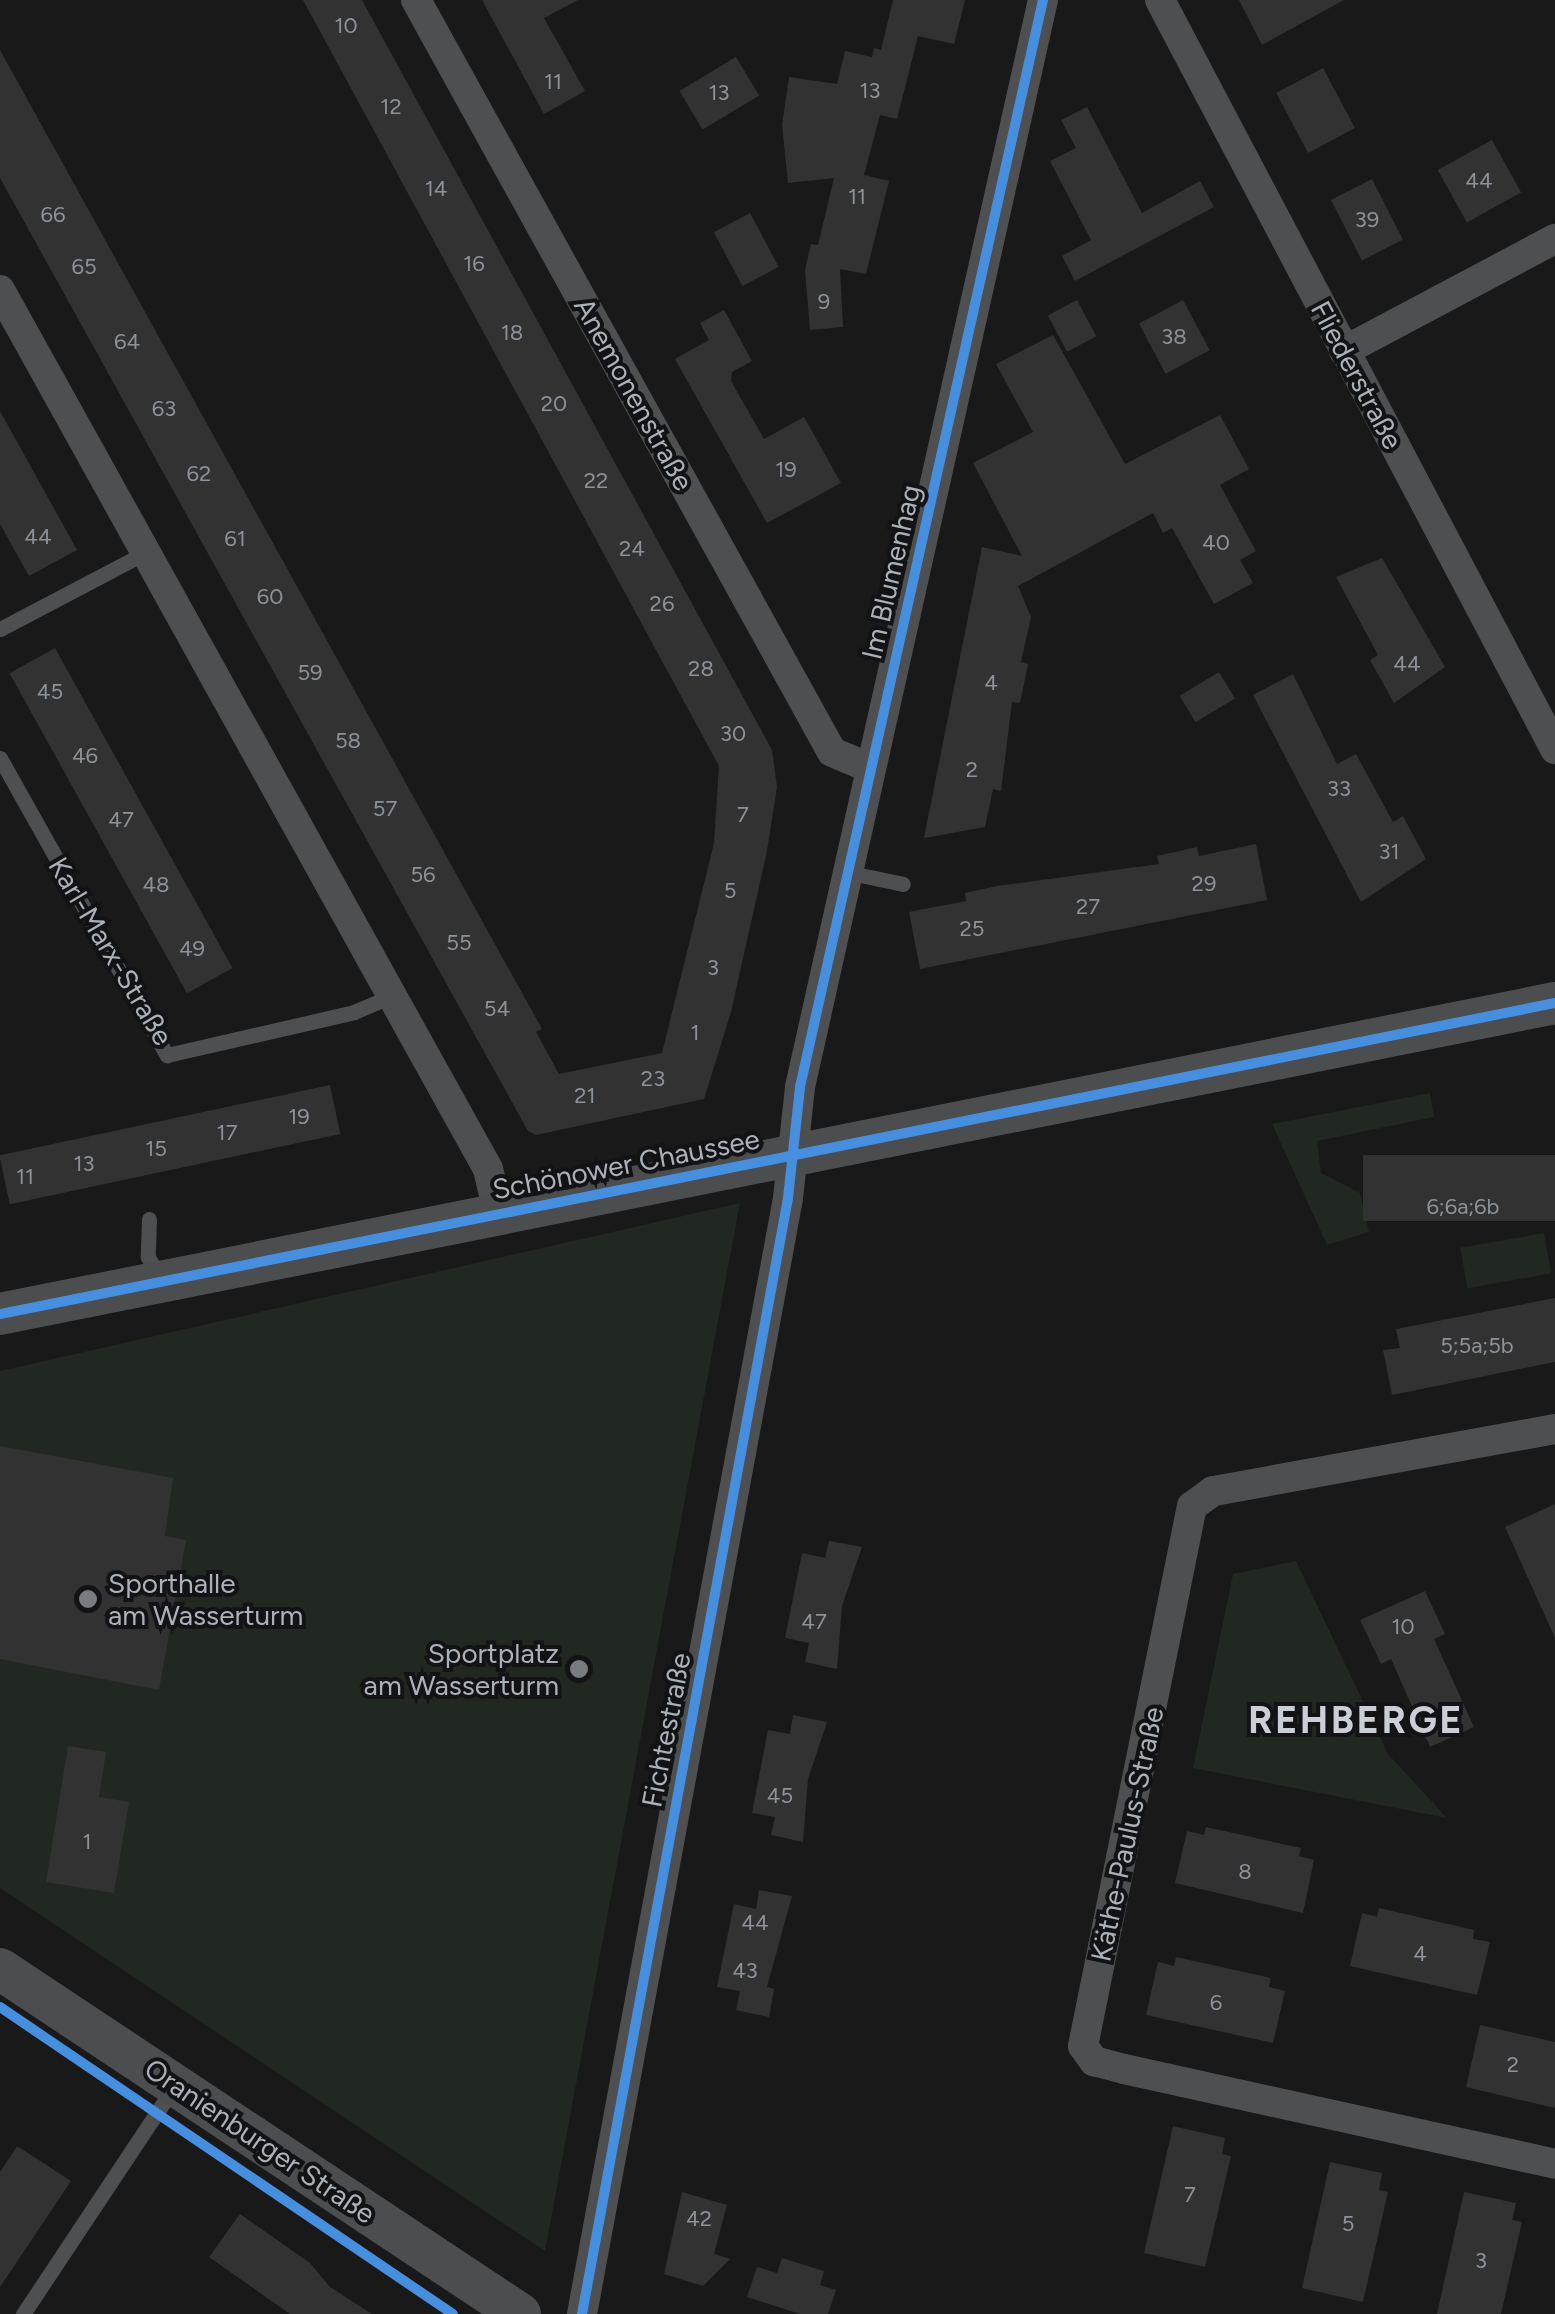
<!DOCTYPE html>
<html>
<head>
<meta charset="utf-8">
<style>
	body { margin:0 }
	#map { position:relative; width:1555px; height:2314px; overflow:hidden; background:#191919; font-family:Figtree,sans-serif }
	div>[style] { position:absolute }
	.green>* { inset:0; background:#212721; transform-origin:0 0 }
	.building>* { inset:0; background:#323233; transform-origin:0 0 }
	.service>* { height:15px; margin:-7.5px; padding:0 7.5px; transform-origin:7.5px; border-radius:7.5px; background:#4d4f51 }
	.minor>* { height:30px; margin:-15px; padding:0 15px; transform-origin:15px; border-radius:15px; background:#4d4f51 }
	.secondary>* { height:42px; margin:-21px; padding:0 21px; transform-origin:21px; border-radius:21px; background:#4c4d4f }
	.cycleway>* { height:10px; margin:-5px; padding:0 5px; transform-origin:5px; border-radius:5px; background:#468fdf }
	.dots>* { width:28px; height:28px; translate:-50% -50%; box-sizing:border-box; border:5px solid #131315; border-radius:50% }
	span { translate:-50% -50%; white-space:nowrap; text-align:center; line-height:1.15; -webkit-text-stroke:8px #131315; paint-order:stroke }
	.number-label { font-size:22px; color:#8d9198 }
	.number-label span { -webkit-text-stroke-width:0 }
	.street-label { font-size:28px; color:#abb1b9 }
	.poi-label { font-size:28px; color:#abb1b9 }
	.left { translate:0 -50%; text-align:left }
	.right { translate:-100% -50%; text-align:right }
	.district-label { font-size:38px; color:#cbcfd5; font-weight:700; letter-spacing:2.5px }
</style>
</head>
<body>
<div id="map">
	<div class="green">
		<div style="clip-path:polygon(1430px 1093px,1434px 1117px,1317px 1141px,1321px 1173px,1360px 1193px,1369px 1232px,1327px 1245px,1272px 1124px)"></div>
		<div style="clip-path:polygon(740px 1203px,545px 2251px,0 1888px,0 1371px)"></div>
		<div style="left:1544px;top:1233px;width:41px;height:85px;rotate:80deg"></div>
		<div style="clip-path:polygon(1296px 1561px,1388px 1754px,1447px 1818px,1193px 1768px,1233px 1574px)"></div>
	</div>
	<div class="building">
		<div style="clip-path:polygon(303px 0,362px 0,772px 750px,777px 787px,767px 851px,731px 1012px,704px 1099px,536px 1135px,528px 1131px,0 178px,0 50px,542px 1029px,536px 1032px,559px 1074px,662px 1053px,714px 843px,719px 766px)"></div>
		<div style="clip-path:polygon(482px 0,578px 0,544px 18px,585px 91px,544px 114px)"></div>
		<div style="clip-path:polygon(893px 0,965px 0,954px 44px,918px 36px,897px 119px,880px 115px,864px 175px,889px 181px,866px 274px,840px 269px,843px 327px,810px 330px,805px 270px,811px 244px,818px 245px,834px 178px,788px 183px,782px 125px,789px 77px,837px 84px,845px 51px,872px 57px,874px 48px,881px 50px)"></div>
		<div style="clip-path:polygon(1239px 0,1344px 0,1262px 45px)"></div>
		<div style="left:736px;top:57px;width:45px;height:66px;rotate:59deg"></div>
		<div style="left:1323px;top:68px;width:68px;height:53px;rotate:62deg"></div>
		<div style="clip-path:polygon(1087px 107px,1142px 213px,1200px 181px,1214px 207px,1075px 281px,1062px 256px,1091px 240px,1050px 161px,1076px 148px,1061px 120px)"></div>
		<div style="left:1492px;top:140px;width:60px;height:62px;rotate:61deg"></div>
		<div style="left:1372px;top:179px;width:68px;height:46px;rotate:63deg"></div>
		<div style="left:750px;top:213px;width:61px;height:41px;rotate:62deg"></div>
		<div style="left:1077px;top:300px;width:41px;height:33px;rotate:62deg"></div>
		<div style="left:1183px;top:300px;width:57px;height:50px;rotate:62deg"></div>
		<div style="clip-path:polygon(724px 310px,752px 361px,732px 372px,731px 381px,764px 439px,804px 417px,841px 483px,767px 523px,675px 359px,709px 340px,700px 323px)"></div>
		<div style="clip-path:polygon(1053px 335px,1125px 464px,1220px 415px,1249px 469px,1220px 485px,1256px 551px,1240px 560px,1253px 583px,1214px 604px,1172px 528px,1163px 533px,1153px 513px,1018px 586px,1031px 617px,1021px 662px,1028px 664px,1020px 703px,1012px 702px,1001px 791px,993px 789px,985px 827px,924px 838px,982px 547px,1022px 556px,973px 463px,1033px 432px,996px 364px)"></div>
		<div style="clip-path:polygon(0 411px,77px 550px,29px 576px,0 524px)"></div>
		<div style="clip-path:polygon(1382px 558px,1445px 667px,1394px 703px,1370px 660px,1378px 655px,1336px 577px)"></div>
		<div style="left:55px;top:648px;width:366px;height:52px;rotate:61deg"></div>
		<div style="left:1219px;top:672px;width:31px;height:46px;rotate:59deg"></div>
		<div style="clip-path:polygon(1293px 674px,1337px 764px,1356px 754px,1393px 822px,1403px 816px,1426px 859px,1361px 902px,1253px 695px)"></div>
		<div style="clip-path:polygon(1256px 844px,1267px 900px,920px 969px,909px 912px,966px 901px,965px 893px,997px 886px,1159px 864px,1157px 856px,1197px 847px,1199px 856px)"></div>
		<div style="left:330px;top:1085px;width:50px;height:338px;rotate:78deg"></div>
		<div style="left:1555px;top:1155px;width:66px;height:192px;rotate:90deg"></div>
		<div style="clip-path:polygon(1555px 1298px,1555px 1362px,1392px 1395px,1383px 1350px,1400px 1348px,1396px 1329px)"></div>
		<div style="clip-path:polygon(0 1446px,173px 1478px,165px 1536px,186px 1540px,159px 1690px,0 1659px)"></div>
		<div style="clip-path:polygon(1555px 1504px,1555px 1638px,1505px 1527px)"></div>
		<div style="clip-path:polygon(829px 1541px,862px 1547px,842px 1606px,837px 1669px,805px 1662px,809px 1643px,785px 1638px,802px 1553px,825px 1558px)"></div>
		<div style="clip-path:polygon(1425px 1591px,1445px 1634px,1434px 1639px,1474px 1727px,1430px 1747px,1391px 1659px,1381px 1664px,1360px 1620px)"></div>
		<div style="clip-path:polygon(793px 1715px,827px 1722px,808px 1779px,803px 1842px,771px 1835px,775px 1817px,752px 1813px,768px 1730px,790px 1734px)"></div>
		<div style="clip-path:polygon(68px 1746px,106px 1752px,99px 1797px,129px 1802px,114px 1893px,46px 1882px)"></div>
		<div style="clip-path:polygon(1206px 1827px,1301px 1848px,1299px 1856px,1314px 1860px,1303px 1913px,1175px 1883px,1187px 1831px,1204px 1835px)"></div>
		<div style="clip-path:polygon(759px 1890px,792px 1896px,767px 1987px,774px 1989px,769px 2017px,736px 2010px,740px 1991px,717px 1987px,734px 1904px,756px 1909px)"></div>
		<div style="clip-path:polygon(1379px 1908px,1474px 1930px,1473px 1939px,1490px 1942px,1477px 1995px,1350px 1966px,1362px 1913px,1377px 1917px)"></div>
		<div style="clip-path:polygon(1176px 1957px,1271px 1978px,1269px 1987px,1285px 1991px,1273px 2043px,1146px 2015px,1158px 1962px,1174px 1966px)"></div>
		<div style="clip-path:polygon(1480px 2025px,1555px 2042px,1555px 2108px,1466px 2087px)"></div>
		<div style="clip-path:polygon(1173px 2126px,1225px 2138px,1222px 2154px,1231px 2156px,1205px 2267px,1144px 2253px)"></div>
		<div style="clip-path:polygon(17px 2146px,71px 2181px,0 2287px,0 2172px)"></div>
		<div style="clip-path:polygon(1330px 2162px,1382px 2173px,1379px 2190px,1388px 2192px,1363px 2302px,1302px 2288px)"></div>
		<div style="clip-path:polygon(682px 2192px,727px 2205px,714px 2254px,730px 2259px,703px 2286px,664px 2274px)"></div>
		<div style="clip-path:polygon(1464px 2192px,1516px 2203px,1512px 2220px,1522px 2222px,1501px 2314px,1437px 2314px)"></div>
		<div style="clip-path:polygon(240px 2214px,310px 2263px,330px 2287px,372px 2314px,290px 2314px,209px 2257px)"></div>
		<div style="clip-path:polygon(782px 2258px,824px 2271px,820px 2285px,836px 2290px,828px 2314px,800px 2314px,747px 2297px,757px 2267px,777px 2273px)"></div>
	</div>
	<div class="service">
		<div style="left:0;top:629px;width:161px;rotate:-27.7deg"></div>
		<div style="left:0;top:758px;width:341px;rotate:60.7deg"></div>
		<div style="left:167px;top:1055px;width:192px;rotate:-12.9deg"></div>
		<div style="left:354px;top:1012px;width:38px;rotate:-23deg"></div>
		<div style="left:846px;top:872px;width:58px;rotate:11.9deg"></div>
		<div style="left:149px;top:1219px;width:38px;rotate:92deg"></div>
		<div style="left:148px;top:1257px;width:23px;rotate:61deg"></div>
		<div style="left:23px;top:2314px;width:271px;rotate:-56.4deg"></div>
	</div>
	<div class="minor">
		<div style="left:416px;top:0;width:859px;rotate:61.05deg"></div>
		<div style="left:832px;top:752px;width:41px;rotate:22.8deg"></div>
		<div style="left:1160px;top:0;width:847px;rotate:62.19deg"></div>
		<div style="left:0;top:290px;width:1005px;rotate:60.96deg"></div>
		<div style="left:488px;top:1169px;width:44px;rotate:76.9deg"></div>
		<div style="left:1344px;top:351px;width:239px;rotate:-28deg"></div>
		<div style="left:1555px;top:1429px;width:348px;rotate:169.7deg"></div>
		<div style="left:1213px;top:1491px;width:26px;rotate:144deg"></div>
		<div style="left:1192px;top:1506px;width:551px;rotate:101.41deg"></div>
		<div style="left:1083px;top:2046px;width:19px;rotate:54deg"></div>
		<div style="left:1094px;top:2061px;width:31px;rotate:15deg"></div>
		<div style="left:1124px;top:2069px;width:441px;rotate:12.4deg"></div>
		<div style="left:582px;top:2314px;width:1135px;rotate:-79.54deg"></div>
		<div style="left:788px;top:1198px;width:112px;rotate:-83.8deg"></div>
		<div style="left:800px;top:1087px;width:1114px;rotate:-77.4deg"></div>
	</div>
	<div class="secondary">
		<div style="left:0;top:1314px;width:1586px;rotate:-11.31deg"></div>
		<div style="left:0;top:1969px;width:624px;rotate:33.56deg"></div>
	</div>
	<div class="cycleway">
		<div style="left:0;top:1314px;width:1586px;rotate:-11.31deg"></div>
		<div style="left:0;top:2007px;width:547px;rotate:34.13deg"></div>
		<div style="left:582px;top:2314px;width:1135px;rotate:-79.54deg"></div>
		<div style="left:788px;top:1198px;width:112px;rotate:-83.8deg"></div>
		<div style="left:800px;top:1087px;width:1114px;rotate:-77.4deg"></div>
	</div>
	<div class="dots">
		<div style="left:88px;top:1599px;background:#787c81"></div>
		<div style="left:579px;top:1669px;background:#787c81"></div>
	</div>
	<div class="number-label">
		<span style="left:346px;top:26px">10</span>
		<span style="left:553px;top:82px">11</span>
		<span style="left:870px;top:91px">13</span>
		<span style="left:719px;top:93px">13</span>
		<span style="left:391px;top:107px">12</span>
		<span style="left:1479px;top:181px">44</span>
		<span style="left:436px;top:189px">14</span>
		<span style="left:857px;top:197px">11</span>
		<span style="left:53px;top:215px">66</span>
		<span style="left:1367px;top:220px">39</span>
		<span style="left:474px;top:264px">16</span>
		<span style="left:84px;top:267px">65</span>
		<span style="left:824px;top:302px">9</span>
		<span style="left:512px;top:333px">18</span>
		<span style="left:1174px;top:337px">38</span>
		<span style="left:127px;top:342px">64</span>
		<span style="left:554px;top:404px">20</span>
		<span style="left:164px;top:409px">63</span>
		<span style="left:786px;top:470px">19</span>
		<span style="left:199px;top:474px">62</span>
		<span style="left:596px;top:481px">22</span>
		<span style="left:38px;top:537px">44</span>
		<span style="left:235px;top:539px">61</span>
		<span style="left:1216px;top:543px">40</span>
		<span style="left:632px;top:549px">24</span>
		<span style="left:270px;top:597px">60</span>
		<span style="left:662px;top:604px">26</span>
		<span style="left:1407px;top:664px">44</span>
		<span style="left:701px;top:669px">28</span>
		<span style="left:310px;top:673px">59</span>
		<span style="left:991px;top:683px">4</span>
		<span style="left:50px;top:692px">45</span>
		<span style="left:733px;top:734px">30</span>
		<span style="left:348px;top:741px">58</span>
		<span style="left:85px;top:756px">46</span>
		<span style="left:972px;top:770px">2</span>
		<span style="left:1339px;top:789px">33</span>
		<span style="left:385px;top:809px">57</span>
		<span style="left:743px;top:815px">7</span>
		<span style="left:121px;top:820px">47</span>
		<span style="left:1389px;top:852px">31</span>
		<span style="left:423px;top:875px">56</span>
		<span style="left:1204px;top:884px">29</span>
		<span style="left:156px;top:885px">48</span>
		<span style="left:730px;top:891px">5</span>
		<span style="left:1088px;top:907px">27</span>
		<span style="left:972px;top:929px">25</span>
		<span style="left:459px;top:943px">55</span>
		<span style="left:192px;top:949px">49</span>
		<span style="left:713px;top:968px">3</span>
		<span style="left:497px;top:1009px">54</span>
		<span style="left:695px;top:1033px">1</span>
		<span style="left:653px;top:1079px">23</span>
		<span style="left:585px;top:1096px">21</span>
		<span style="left:299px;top:1117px">19</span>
		<span style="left:227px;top:1133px">17</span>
		<span style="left:156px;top:1149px">15</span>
		<span style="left:84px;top:1164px">13</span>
		<span style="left:25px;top:1177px">11</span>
		<span style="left:1463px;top:1207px">6;6a;6b</span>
		<span style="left:1477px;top:1346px">5;5a;5b</span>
		<span style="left:814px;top:1622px">47</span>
		<span style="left:1403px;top:1627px">10</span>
		<span style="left:780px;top:1796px">45</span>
		<span style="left:87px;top:1842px">1</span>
		<span style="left:1245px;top:1872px">8</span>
		<span style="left:755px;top:1923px">44</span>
		<span style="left:1420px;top:1954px">4</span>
		<span style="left:745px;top:1971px">43</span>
		<span style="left:1216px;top:2003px">6</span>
		<span style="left:1513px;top:2065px">2</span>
		<span style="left:1190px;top:2195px">7</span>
		<span style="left:699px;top:2219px">42</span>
		<span style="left:1348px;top:2224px">5</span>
		<span style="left:1481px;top:2261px">3</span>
	</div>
	<div class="street-label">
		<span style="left:1357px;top:375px;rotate:62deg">Fliederstraße</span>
		<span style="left:634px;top:394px;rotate:61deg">Anemonenstraße</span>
		<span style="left:891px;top:572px;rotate:-77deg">Im Blumenhag</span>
		<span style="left:111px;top:951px;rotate:59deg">Karl-Marx-Straße</span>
		<span style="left:626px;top:1164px;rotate:-11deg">Schönower Chaussee</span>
		<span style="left:666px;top:1730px;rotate:-79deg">Fichtestraße</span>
		<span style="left:1127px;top:1834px;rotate:-78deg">Käthe-Paulus-Straße</span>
		<span style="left:260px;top:2141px;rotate:34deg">Oranienburger Straße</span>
	</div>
	<div class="poi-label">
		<span class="left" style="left:108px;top:1599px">Sporthalle<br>am Wasserturm</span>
		<span class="right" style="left:559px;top:1669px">Sportplatz<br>am Wasserturm</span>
	</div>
	<div class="district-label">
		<span style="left:1356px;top:1721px">REHBERGE</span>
	</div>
</div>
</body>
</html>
